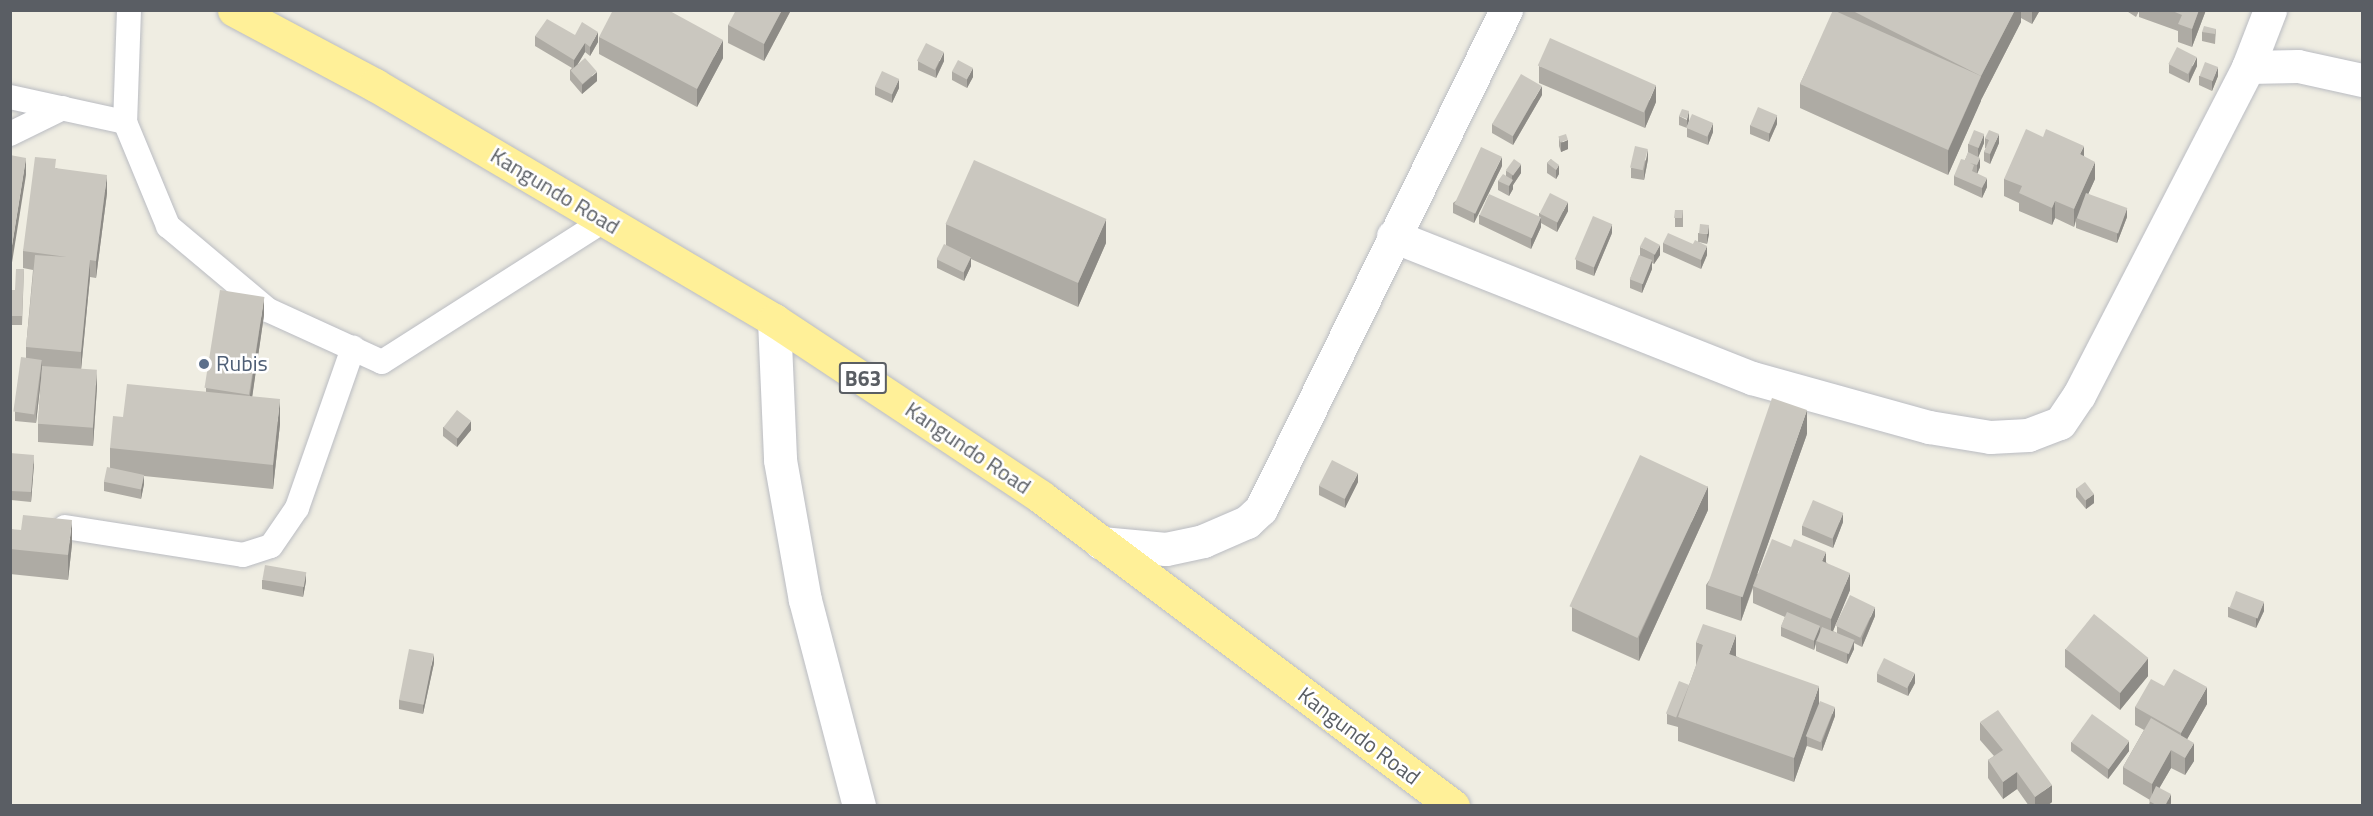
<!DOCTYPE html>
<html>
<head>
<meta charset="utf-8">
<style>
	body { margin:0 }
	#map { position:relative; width:2373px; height:816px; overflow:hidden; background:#efede2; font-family:"Titillium Web",sans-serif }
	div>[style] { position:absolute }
	.roads { filter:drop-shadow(0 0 2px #babcc2) drop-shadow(0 0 2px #babcc2) }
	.service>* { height:24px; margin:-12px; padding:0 12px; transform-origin:12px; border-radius:12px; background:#fff }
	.minor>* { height:33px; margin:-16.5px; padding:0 16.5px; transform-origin:16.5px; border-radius:16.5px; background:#fff }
	.trunk>* { height:33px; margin:-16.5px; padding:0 16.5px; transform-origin:16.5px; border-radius:16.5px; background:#fff098 }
	.wall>* { inset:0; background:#aeaba4; transform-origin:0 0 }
	.shaded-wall>* { inset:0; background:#8d8b86 }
	.building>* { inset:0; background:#cac7bf; transform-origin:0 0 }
	.dots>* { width:16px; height:16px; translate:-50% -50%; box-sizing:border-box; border:3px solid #fff; border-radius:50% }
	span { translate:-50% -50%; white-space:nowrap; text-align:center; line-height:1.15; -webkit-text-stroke:5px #fff; paint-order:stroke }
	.shield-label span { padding:2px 4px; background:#fff; border:2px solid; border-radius:4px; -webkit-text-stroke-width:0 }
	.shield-label { font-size:21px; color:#5a5e64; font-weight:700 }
	.street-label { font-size:22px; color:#5a5e64 }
	.service-label { font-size:22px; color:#4e5e75 }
	.left { translate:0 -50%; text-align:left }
	.frame { position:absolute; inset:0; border:12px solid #5a5e64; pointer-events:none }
</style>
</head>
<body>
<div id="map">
	<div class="roads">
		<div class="service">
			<div style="left:129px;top:10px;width:112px;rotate:92deg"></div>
			<div style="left:125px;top:122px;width:113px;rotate:67.5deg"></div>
			<div style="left:168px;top:226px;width:131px;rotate:40deg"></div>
			<div style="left:268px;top:310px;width:125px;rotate:24.5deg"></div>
			<div style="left:382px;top:362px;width:264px;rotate:-32.5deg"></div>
			<div style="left:10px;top:97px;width:118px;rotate:12.3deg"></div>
			<div style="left:10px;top:134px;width:59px;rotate:-26.1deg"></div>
			<div style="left:65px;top:527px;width:180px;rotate:8.9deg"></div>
			<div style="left:243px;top:555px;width:29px;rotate:-18deg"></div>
			<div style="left:271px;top:546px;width:46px;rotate:-55.6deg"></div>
			<div style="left:297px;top:508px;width:170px;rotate:-70.7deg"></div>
		</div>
		<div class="minor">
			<div style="left:2248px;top:67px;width:50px;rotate:-1.1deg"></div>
			<div style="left:2298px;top:66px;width:66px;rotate:12.3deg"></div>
			<div style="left:1393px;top:236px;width:386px;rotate:21.6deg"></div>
			<div style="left:1752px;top:378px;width:184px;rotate:15.5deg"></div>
			<div style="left:1929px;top:427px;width:62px;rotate:9.3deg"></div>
			<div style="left:1990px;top:437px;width:38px;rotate:-3deg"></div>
			<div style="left:2028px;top:435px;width:34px;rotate:-21deg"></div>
			<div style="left:2060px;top:423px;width:34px;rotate:-56deg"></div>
			<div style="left:2079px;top:395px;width:369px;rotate:-62.7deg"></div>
			<div style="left:2248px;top:67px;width:61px;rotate:-68.9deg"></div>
			<div style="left:774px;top:320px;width:140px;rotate:87.5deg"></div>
			<div style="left:780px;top:460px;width:142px;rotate:79.9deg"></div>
			<div style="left:805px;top:600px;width:213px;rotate:75.3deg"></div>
			<div style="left:1101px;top:543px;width:65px;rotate:5.3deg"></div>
			<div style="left:1166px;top:549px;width:38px;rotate:-12deg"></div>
			<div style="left:1203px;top:541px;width:48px;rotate:-23.4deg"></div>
			<div style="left:1247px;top:522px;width:19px;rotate:-43deg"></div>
			<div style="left:1261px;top:509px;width:556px;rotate:-63.85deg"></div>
		</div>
		<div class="trunk">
			<div style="left:234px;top:10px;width:160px;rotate:28deg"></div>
			<div style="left:375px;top:85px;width:463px;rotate:30.5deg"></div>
			<div style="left:774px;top:320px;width:320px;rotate:33.5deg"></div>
			<div style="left:1041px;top:497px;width:515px;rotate:36.87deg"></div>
		</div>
	</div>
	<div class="wall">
		<div style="clip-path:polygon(791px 10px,764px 61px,728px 43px,728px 25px)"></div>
		<div style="clip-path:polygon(1835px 10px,2040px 10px,2032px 24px,2021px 18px,2021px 22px,1981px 100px,1948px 175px,1800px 108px,1800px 84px)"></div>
		<div style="clip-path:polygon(2125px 10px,2206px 10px,2192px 47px,2178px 42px,2178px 31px,2139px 17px,2139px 11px,2136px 17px)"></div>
		<div style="clip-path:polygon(2216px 29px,2215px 44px,2202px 41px,2202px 32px)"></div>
		<div style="clip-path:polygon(575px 35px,598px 42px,590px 56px,585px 52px,578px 64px,597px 81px,582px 94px,570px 80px,570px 70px,572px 68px,535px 46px,535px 36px)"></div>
		<div style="clip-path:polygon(599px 37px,723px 58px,697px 107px,599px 54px)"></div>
		<div style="clip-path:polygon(918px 61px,944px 61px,936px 78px,918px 70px)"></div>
		<div style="clip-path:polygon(2169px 64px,2197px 66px,2189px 83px,2169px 73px)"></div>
		<div style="clip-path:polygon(1539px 66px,1656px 102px,1645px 128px,1539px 83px)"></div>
		<div style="clip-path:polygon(952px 71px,973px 77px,967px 88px,952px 80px)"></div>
		<div style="clip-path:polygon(2199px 76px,2218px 76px,2212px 91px,2199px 85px)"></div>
		<div style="clip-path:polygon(875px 86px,899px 88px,892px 103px,875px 95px)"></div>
		<div style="clip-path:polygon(1542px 95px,1513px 145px,1492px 133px,1492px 124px)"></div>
		<div style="clip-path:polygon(1679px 116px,1689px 121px,1687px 128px,1679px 125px)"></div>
		<div style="clip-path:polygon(1777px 124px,1769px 142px,1750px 134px,1750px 125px)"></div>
		<div style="clip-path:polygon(1687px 128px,1713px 132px,1708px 145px,1687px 137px)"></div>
		<div style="clip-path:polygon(1559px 137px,1568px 149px,1561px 152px,1559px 146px)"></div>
		<div style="clip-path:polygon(1985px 138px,1999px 143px,1990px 164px,1984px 161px,1984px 152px,1986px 148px,1985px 148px)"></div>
		<div style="clip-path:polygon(1984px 143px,1978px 157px,1980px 167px,1977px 174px,1987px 187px,1982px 198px,1954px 185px,1954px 176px,1965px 160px,1968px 153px,1968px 144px)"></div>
		<div style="clip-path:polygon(2084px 156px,2095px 179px,2088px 194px,2127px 217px,2117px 243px,2076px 228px,2076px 221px,2074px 227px,2055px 218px,2052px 225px,2019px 211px,2019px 203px,2004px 196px,2004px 179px)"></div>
		<div style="clip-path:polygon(1551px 159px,1559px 174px,1556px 179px,1547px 173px,1547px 163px)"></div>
		<div style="clip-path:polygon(1648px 159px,1644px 180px,1631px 178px,1631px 168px)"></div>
		<div style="clip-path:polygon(1502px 166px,1474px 223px,1453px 213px,1453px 203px)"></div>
		<div style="clip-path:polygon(56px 168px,107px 193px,96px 278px,90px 277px,81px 369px,97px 387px,93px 446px,38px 442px,38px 424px,41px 380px,36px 423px,15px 421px,15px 412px,26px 358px,26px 347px,33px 270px,23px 268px,23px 251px)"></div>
		<div style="clip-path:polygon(1506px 171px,1521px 173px,1513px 185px,1513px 189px,1509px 196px,1498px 190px,1498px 181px,1506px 176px)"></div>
		<div style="left:1675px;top:210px;width:8px;height:17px"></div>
		<div style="clip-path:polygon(1568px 211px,1557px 232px,1541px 223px,1541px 227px,1531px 249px,1479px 224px,1479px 215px,1539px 217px,1539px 213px)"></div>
		<div style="clip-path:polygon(946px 224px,1106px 243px,1078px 307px,971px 259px,971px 266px,964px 281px,937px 268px,937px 259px,946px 245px)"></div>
		<div style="clip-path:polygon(1612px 233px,1594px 276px,1576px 269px,1576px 260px)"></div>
		<div style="clip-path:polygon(1698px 233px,1709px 234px,1707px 244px,1699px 242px,1707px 255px,1701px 269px,1663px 252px,1663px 243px,1693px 244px,1698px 242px)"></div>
		<div style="clip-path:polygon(1640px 247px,1660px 255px,1654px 264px,1652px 263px,1652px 269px,1642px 293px,1630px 288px,1630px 279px,1640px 255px)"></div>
		<div style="clip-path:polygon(24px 269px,22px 325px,10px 325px,10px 290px,15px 290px)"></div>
		<div style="clip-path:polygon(264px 315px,252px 397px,280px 424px,273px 489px,144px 476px,144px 484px,141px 499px,104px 491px,104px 482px,110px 468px,110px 448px,206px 392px,206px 388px)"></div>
		<div style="clip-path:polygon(443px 427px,471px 430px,457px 447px,443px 436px)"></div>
		<div style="clip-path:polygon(1807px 434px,1757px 574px,1826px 562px,1850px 590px,1833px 631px,1837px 633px,1837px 626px,1875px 616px,1862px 647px,1854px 643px,1854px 649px,1847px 664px,1816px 651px,1816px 644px,1814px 650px,1781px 636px,1781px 627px,1785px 617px,1753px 603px,1753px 588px,1741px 621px,1706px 609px,1706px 585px)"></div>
		<div style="clip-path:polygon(10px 453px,34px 464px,31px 502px,11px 500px,12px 490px,10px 490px)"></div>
		<div style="clip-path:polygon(1358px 482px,1345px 508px,1319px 495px,1319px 486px)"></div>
		<div style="clip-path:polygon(2076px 488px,2094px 503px,2086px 509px,2076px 497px)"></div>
		<div style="clip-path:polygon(1708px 510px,1639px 661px,1572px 631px,1572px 607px)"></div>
		<div style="clip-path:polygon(1843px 522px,1833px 548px,1802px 535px,1802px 526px)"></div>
		<div style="clip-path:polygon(10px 529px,72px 544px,68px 580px,10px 574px)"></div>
		<div style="clip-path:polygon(262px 580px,306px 581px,303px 597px,262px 589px)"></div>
		<div style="clip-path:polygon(2228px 607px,2264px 611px,2256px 628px,2228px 617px)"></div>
		<div style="clip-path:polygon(1696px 642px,1736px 656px,1819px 703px,1835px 716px,1822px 751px,1807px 746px,1807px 745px,1794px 782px,1678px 741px,1678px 727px,1667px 724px,1667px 714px,1689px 685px,1696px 666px)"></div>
		<div style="clip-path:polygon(2065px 649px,2148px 676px,2120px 710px,2065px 667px)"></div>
		<div style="clip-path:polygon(434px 663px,423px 714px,399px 709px,399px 700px)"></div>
		<div style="clip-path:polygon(1877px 673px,1915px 683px,1908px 696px,1877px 682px)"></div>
		<div style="clip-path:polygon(2164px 686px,2207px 704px,2187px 739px,2194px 761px,2185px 775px,2171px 768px,2159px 788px,2171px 803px,2170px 806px,2149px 806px,2150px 800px,2123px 784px,2123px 767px,2144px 730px,2135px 725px,2135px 707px)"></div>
		<div style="clip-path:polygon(1980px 722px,2052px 802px,2047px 806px,2029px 806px,2017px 789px,2003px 799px,1988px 778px,1988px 760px,1994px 756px,1980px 740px)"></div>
		<div style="clip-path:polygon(2071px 742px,2129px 751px,2108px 779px,2071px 751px)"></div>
	</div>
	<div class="shaded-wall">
		<div style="clip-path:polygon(782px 10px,791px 10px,764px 61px,764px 44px)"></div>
		<div style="clip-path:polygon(2015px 10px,2021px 10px,2021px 22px,1981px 100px,1981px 76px)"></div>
		<div style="clip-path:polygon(2032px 10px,2040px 10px,2032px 24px)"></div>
		<div style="clip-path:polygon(2199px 10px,2206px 10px,2192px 47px,2192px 29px)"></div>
		<div style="clip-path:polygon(598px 32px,598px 42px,590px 56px,590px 47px)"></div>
		<div style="clip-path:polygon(723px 40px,723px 58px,697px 107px,697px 89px)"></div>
		<div style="clip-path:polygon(585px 43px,585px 52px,574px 70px,574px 60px)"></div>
		<div style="clip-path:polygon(944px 52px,944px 61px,936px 78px,936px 69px)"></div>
		<div style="clip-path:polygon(2197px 57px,2197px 66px,2189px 83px,2189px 74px)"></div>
		<div style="clip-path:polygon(2218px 67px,2218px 76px,2212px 91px,2212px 82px)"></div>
		<div style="clip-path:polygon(973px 68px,973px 77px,967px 88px,967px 79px)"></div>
		<div style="clip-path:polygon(597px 72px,597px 81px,582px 94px,582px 85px)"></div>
		<div style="clip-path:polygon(1981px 77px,1981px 101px,1948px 175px,1948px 151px)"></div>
		<div style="clip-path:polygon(899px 79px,899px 88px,892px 103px,892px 94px)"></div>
		<div style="clip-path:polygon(1656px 85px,1656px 102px,1645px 128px,1645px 111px)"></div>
		<div style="clip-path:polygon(1542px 86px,1542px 95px,1513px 145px,1513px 136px)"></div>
		<div style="clip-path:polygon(1689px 111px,1689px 121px,1687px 128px,1687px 119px)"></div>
		<div style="clip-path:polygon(1777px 115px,1777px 124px,1769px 142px,1769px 133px)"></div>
		<div style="clip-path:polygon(1713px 123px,1713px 132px,1708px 145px,1708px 136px)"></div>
		<div style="clip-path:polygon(1984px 134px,1984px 143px,1978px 158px,1978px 149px)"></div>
		<div style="clip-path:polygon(1999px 134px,1999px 143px,1990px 164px,1990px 154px)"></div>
		<div style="clip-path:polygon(1568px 140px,1568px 149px,1561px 152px,1561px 143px)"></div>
		<div style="clip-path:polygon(2084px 146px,2084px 163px,2080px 154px)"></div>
		<div style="clip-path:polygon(1648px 149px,1648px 159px,1644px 180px,1644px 171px)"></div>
		<div style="clip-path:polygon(1502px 157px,1502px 166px,1474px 223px,1474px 214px)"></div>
		<div style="clip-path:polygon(26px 158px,26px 175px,10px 275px,10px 258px)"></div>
		<div style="clip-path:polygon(1980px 158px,1980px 167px,1977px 174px,1977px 165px)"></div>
		<div style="clip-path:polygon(2095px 162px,2095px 179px,2077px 219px,2076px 218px,2074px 227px,2074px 209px)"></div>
		<div style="clip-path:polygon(1521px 164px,1521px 173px,1513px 185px,1513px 189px,1509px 196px,1509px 186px,1512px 180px,1512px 176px)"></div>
		<div style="clip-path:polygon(1559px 165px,1559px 174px,1556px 179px,1556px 170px)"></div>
		<div style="clip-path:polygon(107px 175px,107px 193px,96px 278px,96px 261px)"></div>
		<div style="clip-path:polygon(1987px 178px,1987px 187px,1982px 198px,1982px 188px)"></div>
		<div style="clip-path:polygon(2055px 201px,2055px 218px,2052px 225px,2052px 208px)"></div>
		<div style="clip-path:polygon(1568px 202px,1568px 211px,1557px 232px,1557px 223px)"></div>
		<div style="clip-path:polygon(2127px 208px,2127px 217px,2117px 243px,2117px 234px)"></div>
		<div style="clip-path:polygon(1541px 217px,1541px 227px,1531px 249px,1531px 239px)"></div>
		<div style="clip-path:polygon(1106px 219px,1106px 243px,1078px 307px,1078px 283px)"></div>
		<div style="clip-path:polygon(1612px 224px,1612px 233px,1594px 276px,1594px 267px)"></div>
		<div style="clip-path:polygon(1709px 225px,1709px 234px,1707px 244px,1707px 235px)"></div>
		<div style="clip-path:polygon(1660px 245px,1660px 255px,1654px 264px,1654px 255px)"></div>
		<div style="clip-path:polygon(1707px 246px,1707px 255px,1701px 269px,1701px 260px)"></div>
		<div style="clip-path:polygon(971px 257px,971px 266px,964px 281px,964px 272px)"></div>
		<div style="clip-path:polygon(90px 260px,90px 277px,81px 370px,81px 352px)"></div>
		<div style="clip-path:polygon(1652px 260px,1652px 269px,1642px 293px,1642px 284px)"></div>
		<div style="clip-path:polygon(264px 297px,264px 315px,250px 412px,250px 395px)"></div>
		<div style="clip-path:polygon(42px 360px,42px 369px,36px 423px,36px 414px)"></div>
		<div style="clip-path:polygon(97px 370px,97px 387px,93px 446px,93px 428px)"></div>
		<div style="clip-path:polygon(280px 399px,280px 424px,273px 489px,273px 465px)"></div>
		<div style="clip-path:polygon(1807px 410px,1807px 434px,1753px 586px,1741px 621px,1741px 597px)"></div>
		<div style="clip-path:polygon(471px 421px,471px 430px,457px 447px,457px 438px)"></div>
		<div style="clip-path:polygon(34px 455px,34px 464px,31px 502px,31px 492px)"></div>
		<div style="clip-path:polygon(1358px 473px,1358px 482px,1345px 508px,1345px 499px)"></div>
		<div style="clip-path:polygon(144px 475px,144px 484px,141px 499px,141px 489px)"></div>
		<div style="clip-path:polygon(1708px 486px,1708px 510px,1639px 661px,1639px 637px)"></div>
		<div style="clip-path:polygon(2094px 494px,2094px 503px,2086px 509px,2086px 500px)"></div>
		<div style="clip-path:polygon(1843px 513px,1843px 522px,1833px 548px,1833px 538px)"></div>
		<div style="clip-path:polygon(72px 520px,72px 544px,68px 580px,68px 555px)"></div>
		<div style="clip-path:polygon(1826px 552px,1826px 569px,1822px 561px)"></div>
		<div style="clip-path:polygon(306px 572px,306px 581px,303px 597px,303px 588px)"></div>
		<div style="clip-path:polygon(1850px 573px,1850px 590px,1831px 636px,1831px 619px)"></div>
		<div style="clip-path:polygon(2264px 602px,2264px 611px,2256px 628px,2256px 619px)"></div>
		<div style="clip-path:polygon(1875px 607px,1875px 616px,1862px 647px,1862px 638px)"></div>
		<div style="clip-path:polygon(1820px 626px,1820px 635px,1816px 641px,1814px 650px,1814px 641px)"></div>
		<div style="clip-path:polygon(1736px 635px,1736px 659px,1729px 654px)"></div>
		<div style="clip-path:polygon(1854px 640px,1854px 649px,1847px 664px,1847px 655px)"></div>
		<div style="clip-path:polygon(434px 654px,434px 663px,423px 714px,423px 704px)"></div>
		<div style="clip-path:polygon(2148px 658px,2148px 676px,2120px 710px,2120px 693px)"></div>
		<div style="clip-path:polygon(1915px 673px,1915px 683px,1908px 696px,1908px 687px)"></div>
		<div style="clip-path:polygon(1819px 686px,1819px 710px,1807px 737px,1807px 745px,1794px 782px,1794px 758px)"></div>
		<div style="clip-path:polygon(2207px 687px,2207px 704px,2181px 750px,2181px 733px)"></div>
		<div style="clip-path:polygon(1835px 707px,1835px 716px,1822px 751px,1822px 742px)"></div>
		<div style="clip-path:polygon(2129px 741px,2129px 751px,2108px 779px,2108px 770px)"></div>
		<div style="clip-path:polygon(2194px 743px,2194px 761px,2185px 775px,2185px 758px)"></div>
		<div style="clip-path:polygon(2171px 750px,2171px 768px,2152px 801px,2152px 784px)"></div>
		<div style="clip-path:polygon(2017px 772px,2017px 789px,2003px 799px,2003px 782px)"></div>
		<div style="clip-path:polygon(2052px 785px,2052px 802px,2047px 806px,2035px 806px,2035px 797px)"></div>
		<div style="clip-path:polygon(2171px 794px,2171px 803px,2170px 806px,2165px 806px)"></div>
	</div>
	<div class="building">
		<div style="clip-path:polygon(613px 10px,668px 10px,723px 40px,697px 89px,599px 37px)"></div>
		<div style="clip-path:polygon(736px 10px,782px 10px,764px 44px,728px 25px)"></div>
		<div style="left:1833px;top:10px;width:162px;height:81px;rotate:24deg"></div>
		<div style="clip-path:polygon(1851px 10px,2015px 10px,1981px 76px)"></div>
		<div style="clip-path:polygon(2170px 10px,2199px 10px,2192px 29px,2178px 24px,2182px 15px)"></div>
		<div style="clip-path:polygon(547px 19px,575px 35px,582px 22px,598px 32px,590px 47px,585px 43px,574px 60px,535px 36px)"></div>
		<div style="clip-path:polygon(2204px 26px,2216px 29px,2215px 34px,2202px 32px)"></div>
		<div style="left:1550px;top:38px;width:116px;height:30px;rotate:24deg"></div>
		<div style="left:926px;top:43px;width:20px;height:20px;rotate:27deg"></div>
		<div style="left:2177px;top:47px;width:22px;height:19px;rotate:27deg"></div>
		<div style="left:585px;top:58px;width:18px;height:19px;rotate:49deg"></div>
		<div style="left:958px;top:60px;width:17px;height:13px;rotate:28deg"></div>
		<div style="left:2205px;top:62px;width:14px;height:15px;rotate:21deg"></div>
		<div style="left:882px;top:71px;width:19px;height:17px;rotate:25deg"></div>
		<div style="left:1521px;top:74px;width:24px;height:58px;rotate:30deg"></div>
		<div style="left:1758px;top:107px;width:21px;height:20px;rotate:23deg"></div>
		<div style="clip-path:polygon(1682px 109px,1689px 111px,1687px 119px,1679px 116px)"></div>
		<div style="left:1692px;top:114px;width:23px;height:15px;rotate:23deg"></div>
		<div style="clip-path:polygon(2026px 129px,2043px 137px,2046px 129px,2084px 146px,2080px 154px,2095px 162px,2074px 209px,2055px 201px,2052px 208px,2019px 193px,2022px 186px,2004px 179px)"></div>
		<div style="left:1974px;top:130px;width:11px;height:15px;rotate:22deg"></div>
		<div style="clip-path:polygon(1989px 130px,1999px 134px,1990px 154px,1984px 152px,1989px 140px,1985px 138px)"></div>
		<div style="left:1566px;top:134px;width:6px;height:8px;rotate:72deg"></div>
		<div style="left:1635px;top:146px;width:13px;height:22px;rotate:13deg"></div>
		<div style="left:1481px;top:147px;width:23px;height:63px;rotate:25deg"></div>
		<div style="clip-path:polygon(1968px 152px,1980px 158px,1977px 165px,1970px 163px,1974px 165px,1972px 171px,1987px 178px,1982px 188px,1954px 176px,1961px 159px,1965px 160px)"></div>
		<div style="clip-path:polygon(10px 155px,26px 158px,10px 258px)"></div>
		<div style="clip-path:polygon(35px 157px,56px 159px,55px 168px,107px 175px,96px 261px,90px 260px,81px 352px,26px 347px,35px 255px,67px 257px,23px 251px)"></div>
		<div style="left:1514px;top:159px;width:9px;height:14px;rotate:36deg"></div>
		<div style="clip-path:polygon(1551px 159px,1559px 165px,1556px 170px,1547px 163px)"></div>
		<div style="left:974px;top:160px;width:145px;height:70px;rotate:24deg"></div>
		<div style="clip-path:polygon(1503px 174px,1513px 180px,1509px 186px,1498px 181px)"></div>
		<div style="left:1550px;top:193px;width:20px;height:23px;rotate:27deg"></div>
		<div style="left:2086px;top:193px;width:44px;height:27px;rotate:20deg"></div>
		<div style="left:1489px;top:194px;width:57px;height:23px;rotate:24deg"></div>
		<div style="clip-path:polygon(1675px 210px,1683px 210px,1682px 218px,1674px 218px)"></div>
		<div style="left:1593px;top:216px;width:21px;height:47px;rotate:23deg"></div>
		<div style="left:1700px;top:224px;width:9px;height:9px;rotate:6deg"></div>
		<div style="clip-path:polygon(1668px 233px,1693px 244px,1695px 240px,1707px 246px,1701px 260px,1663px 243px)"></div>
		<div style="left:1645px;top:237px;width:17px;height:11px;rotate:28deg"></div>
		<div style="left:944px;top:244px;width:30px;height:17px;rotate:26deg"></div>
		<div style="left:1639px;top:255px;width:14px;height:26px;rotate:21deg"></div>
		<div style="clip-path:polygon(16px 269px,24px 269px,22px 316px,10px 316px,10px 290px,15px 290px)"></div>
		<div style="left:220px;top:290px;width:45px;height:99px;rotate:9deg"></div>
		<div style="left:21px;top:357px;width:21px;height:55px;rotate:8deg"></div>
		<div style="left:42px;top:366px;width:55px;height:58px;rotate:4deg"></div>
		<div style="clip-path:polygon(127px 384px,280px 399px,273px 465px,110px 448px,113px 416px,123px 417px)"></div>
		<div style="left:1772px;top:398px;width:37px;height:198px;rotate:19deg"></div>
		<div style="left:457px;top:410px;width:18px;height:22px;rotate:38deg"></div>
		<div style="clip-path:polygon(10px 453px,34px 455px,31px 492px,11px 491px,12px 481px,10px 481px)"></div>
		<div style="left:1640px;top:455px;width:75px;height:167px;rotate:25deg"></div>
		<div style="left:1332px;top:460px;width:29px;height:29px;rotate:27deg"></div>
		<div style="left:107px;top:467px;width:38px;height:15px;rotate:12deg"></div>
		<div style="left:2085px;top:482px;width:15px;height:11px;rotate:53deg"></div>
		<div style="left:1813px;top:500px;width:33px;height:28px;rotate:23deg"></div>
		<div style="clip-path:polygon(23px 515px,72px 520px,68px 555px,10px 549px,10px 529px,21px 530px)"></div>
		<div style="clip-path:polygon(1772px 539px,1791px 547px,1794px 539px,1826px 552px,1822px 561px,1850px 573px,1831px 619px,1753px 586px)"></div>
		<div style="left:265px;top:565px;width:42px;height:15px;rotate:10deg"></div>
		<div style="left:2236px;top:591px;width:30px;height:18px;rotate:21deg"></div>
		<div style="left:1850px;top:595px;width:28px;height:34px;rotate:26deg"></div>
		<div style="left:1787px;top:612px;width:36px;height:16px;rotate:23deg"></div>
		<div style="left:2094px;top:614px;width:70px;height:45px;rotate:39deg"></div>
		<div style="clip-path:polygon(1703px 624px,1736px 635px,1729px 654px,1819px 686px,1794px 758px,1678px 717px,1703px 645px,1696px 642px)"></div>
		<div style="left:1822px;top:627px;width:35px;height:15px;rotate:22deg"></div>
		<div style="left:409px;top:649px;width:25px;height:52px;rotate:11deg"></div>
		<div style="left:1884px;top:658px;width:34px;height:17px;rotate:26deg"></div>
		<div style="clip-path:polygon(2174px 669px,2207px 687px,2181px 733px,2135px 707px,2151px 679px,2164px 686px)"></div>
		<div style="left:1679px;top:681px;width:11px;height:35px;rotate:22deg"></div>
		<div style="left:1820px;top:701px;width:16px;height:38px;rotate:22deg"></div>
		<div style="clip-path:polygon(1998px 710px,2052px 785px,2035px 797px,2017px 772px,2003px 782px,1988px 760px,2003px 750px,1980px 722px)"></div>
		<div style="left:2092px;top:714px;width:46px;height:35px;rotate:36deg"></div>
		<div style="clip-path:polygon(2151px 718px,2194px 743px,2185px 758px,2171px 750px,2152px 784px,2123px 767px)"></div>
		<div style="clip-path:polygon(2156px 786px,2171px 794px,2165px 806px,2158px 806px,2149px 801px)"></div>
	</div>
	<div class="dots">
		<div style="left:204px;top:364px;background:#5c6f8a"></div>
	</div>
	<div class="shield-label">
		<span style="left:863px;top:378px">B63</span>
	</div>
	<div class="street-label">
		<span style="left:555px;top:191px;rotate:31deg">Kangundo Road</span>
		<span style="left:968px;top:448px;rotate:34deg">Kangundo Road</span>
		<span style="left:1359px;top:736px;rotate:37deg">Kangundo Road</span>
	</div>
	<div class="service-label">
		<span class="left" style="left:216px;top:364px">Rubis</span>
	</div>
	<div class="frame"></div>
</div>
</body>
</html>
